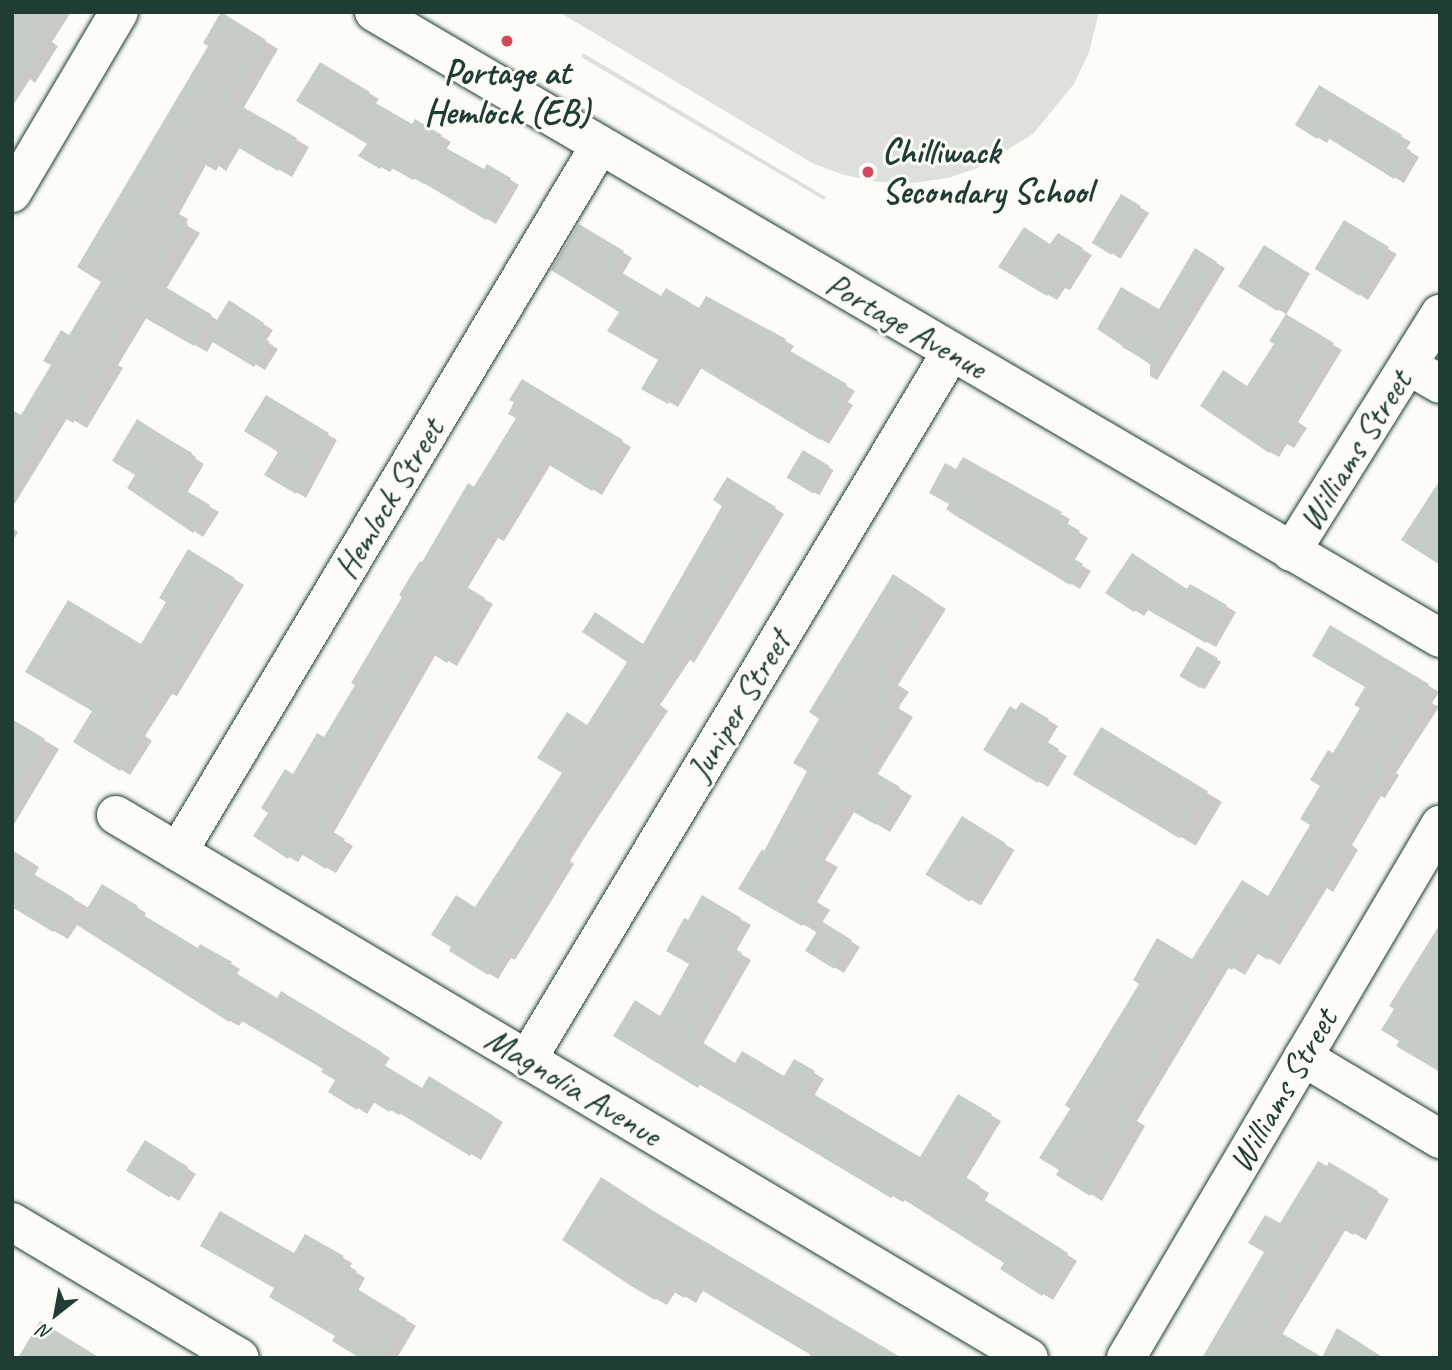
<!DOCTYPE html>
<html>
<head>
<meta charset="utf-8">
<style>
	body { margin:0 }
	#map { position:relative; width:1452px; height:1370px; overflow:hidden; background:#fdfcf7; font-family:Caveat,sans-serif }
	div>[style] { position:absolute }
	.green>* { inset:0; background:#dde0db }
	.shadow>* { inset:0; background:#0003; transform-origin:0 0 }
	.building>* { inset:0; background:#c6cdc7; transform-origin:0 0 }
	.roads { filter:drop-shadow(0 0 2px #1f3d34) drop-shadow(0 0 2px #1f3d34) }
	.minor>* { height:38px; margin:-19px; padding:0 19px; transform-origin:19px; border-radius:19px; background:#fdfcf7 }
	.dots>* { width:19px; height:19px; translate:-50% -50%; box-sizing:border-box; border:4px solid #fdfcf7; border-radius:50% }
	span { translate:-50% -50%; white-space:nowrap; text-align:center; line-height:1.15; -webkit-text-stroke:6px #fdfcf7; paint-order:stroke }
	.poi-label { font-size:35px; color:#1f3d34; font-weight:700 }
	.left { translate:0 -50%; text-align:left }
	.street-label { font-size:35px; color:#1f3d34 }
	.frame { position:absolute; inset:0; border:14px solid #1f3d34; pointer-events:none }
	.north { position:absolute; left:21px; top:1279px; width:70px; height:70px; -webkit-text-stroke:5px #fdfcf7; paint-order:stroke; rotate:211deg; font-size:19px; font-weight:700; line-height:28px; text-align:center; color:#1f3d34 }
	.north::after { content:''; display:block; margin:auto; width:24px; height:32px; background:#1f3d34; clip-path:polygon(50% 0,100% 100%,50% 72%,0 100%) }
</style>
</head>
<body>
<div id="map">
	<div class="green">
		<div style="clip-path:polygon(559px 12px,1099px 12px,1089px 52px,1074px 84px,1033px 134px,977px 168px,948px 178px,913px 183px,878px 182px,844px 175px,814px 164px)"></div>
		<div style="clip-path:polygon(583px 53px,826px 197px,824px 200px,581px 57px)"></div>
	</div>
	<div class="shadow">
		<div style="clip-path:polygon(12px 12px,71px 12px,52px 42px,58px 46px,35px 83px,30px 79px,12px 107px)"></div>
		<div style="clip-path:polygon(234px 22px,278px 49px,243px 109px,309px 147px,292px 177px,240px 147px,226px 171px,219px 166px,216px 171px,206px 165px,179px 214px,188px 219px,186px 225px,200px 233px,166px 289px,219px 321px,229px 303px,273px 330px,266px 341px,278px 349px,265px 370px,214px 340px,207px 352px,147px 317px,118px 365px,123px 368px,87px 428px,68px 417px,12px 508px,12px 412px,22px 417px,103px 281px)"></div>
		<div style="clip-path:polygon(321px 64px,379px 99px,375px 105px,413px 126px,416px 121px,451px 142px,446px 150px,484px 172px,488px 166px,519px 185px,496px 224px,425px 182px,424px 184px,394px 167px,390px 172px,361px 156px,369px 143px)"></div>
		<div style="clip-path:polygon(1319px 88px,1411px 142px,1406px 149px,1419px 157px,1404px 183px,1330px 138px,1327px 143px,1297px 125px)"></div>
		<div style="left:1122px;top:196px;width:32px;height:54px;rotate:32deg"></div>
		<div style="left:1345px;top:222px;width:61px;height:54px;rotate:32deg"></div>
		<div style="clip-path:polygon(580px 226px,632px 258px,622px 275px,662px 298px,763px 328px,794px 346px,790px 352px,855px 391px,848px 402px,853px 405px,829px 444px,702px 367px,678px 407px,644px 388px,660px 360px,621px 311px)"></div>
		<div style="clip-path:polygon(1058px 235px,1092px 255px,1070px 290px,1065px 288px,1057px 300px,1000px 267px,1051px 246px)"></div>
		<div style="left:1264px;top:247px;width:53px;height:47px;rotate:30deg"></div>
		<div style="clip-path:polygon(1196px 251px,1225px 268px,1157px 380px,1150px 376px,1150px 363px,1122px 347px,1159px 311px)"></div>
		<div style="clip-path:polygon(1286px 317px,1342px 350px,1298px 422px,1307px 428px,1294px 448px,1287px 444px,1279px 457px,1270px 452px,1248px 387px,1276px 343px)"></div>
		<div style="clip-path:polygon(523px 381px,631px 447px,602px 495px,551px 464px,504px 541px,498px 538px,467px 589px,493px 604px,457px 666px,436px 654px,333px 834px,353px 846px,336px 873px,303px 854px,298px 862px,289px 857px,293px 776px,325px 740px,423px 565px,518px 418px)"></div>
		<div style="clip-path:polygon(267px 398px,337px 440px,306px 498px,267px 474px,280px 451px)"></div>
		<div style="clip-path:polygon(138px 421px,192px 453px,191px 456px,204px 464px,187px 493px,219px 512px,203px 537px,129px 488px,137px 474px)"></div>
		<div style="left:803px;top:453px;width:35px;height:29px;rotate:29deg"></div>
		<div style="clip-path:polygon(963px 459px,1070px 519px,1067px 525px,1088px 538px,1074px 561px,1091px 571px,1080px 589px,957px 515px,951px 504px,957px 472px)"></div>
		<div style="clip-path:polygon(728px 479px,784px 514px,694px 663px,690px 660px,660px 705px,668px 711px,585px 837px,570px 861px,574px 864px,515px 960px,511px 958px,498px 979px,451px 950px,564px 773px,588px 727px,644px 645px,725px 505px)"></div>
		<div style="clip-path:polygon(12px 528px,18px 532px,12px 542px)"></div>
		<div style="clip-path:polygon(189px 551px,244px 585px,177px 696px,172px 694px,145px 736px,152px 741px,130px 775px,75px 741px,142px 646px,168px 601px)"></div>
		<div style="clip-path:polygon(907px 585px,946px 609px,898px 685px,909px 692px,898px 708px,913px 717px,877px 775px,912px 796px,890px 832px,855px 811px,825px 860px,838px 867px,817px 902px,830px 910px,822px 923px,860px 947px,844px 973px,808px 951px,818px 933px,741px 888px,765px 853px)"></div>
		<div style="clip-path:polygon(1190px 586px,1236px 612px,1216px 647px,1149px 609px,1144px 616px,1108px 593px,1188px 591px)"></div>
		<div style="clip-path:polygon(1331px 628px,1439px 692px,1432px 703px,1439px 707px,1396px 773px,1399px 775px,1385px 798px,1381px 796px,1352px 845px,1358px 850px,1333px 892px,1327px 888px,1280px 965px,1259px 952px,1245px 975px,1230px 966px,1137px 1121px,1145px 1126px,1102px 1201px,1058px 1174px,1193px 961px,1269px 898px,1312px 824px,1334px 755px,1362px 708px,1367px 687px)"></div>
		<div style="left:1198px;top:648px;width:27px;height:32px;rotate:31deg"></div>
		<div style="clip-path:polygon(1021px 704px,1058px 726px,1047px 744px,1067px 756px,1048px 787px,985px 749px)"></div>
		<div style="clip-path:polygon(12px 721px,59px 749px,13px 826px,12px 825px)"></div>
		<div style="left:1102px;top:730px;width:140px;height:51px;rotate:31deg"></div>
		<div style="left:963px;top:819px;width:60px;height:65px;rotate:31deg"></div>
		<div style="clip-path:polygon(12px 850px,39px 867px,34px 876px,89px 908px,103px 886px,146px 913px,144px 917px,199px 950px,201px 946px,240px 969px,236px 975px,278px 1000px,282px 994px,390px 1058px,384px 1067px,422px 1090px,430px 1079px,503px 1122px,481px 1160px,401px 1112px,399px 1115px,375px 1101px,367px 1114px,358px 1108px,326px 1068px,243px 1020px,239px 1026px,230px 1021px,78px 924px,68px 939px,12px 907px)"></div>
		<div style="clip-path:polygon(703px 898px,751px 925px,736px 951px,751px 960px,703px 1044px,736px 1065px,785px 1078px,795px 1061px,824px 1079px,814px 1096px,921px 1159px,959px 1096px,1001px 1121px,966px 1179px,989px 1193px,984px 1202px,1077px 1261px,1053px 1300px,1002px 1268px,1006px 1263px,906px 1199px,903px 1202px,615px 1036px,661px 1018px,692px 963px,689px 923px)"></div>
		<div style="clip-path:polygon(155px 1147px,196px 1174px,179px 1201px,129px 1170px)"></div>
		<div style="clip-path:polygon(1330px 1164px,1389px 1199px,1366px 1240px,1346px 1229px,1282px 1335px,1203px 1358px,1281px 1226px)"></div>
		<div style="clip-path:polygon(601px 1179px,895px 1358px,808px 1358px,811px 1353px,704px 1289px,696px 1303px,676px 1291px,667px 1305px,656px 1299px,564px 1239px)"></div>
		<div style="clip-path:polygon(306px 1236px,352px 1263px,349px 1268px,365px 1278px,358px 1291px,416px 1326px,397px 1358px,364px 1358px,337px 1336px,295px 1255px)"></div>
	</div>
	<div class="building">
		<div style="clip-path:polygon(12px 12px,55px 12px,41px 34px,48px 38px,12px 94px)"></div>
		<div style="clip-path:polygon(221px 12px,266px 40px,231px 100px,297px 138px,278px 171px,227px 141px,213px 165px,205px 160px,202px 165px,192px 159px,167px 205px,176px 210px,173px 216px,188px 224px,154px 280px,212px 315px,194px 346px,133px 311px,106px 356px,111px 359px,73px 423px,54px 411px,12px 480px,12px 410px,21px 415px,51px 365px,43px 361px,61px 330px,69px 335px,101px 282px,77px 267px,208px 46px,203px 43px)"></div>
		<div style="clip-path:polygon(320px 62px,370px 92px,367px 98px,412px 124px,415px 119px,442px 135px,437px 143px,484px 169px,487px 164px,511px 178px,486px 220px,415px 178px,413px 180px,383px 163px,380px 169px,358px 156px,367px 144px,296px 101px)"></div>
		<div style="clip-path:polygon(1319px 85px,1402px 135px,1398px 142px,1411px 151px,1394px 179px,1320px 133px,1317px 139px,1295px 125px)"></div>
		<div style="left:1121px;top:194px;width:23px;height:57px;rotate:31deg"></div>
		<div style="left:1344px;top:220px;width:52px;height:57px;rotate:31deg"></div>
		<div style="clip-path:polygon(579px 224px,624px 251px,614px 268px,661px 296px,666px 288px,699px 308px,706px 296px,786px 339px,782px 346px,847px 384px,840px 395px,845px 399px,820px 440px,692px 363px,668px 404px,641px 389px,658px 360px,607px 331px,619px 312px,551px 270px)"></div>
		<div style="clip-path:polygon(1024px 227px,1050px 244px,1058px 233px,1083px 248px,1059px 286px,1055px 284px,1047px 296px,998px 267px)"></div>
		<div style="left:1264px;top:245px;width:46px;height:49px;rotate:32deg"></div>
		<div style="clip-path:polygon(1195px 248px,1217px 262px,1154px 367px,1097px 329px,1121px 287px,1159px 309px)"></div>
		<div style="clip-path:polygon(229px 300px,264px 323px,258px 334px,270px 342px,254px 367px,206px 338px)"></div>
		<div style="clip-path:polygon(1286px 314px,1334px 343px,1290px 415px,1299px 421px,1284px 445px,1277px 440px,1269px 453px,1200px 406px,1223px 370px,1247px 386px,1274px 344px,1269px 341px)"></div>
		<div style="clip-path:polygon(522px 379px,623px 440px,592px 491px,541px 460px,495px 538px,488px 534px,459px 582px,485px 598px,447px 663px,426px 650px,325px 827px,345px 839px,326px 869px,294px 850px,288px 859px,253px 836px,268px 813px,261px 808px,285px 769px,293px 774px,317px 733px,324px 737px,355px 685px,351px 683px,402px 597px,399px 595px,420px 561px,422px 562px,468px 483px,474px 487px,516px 418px,508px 414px,514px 402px,509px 400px)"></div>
		<div style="clip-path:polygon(266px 395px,329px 433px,296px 494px,264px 475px,278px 452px,244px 431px)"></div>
		<div style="clip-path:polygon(137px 419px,196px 457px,178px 486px,210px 505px,193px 533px,127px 488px,135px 475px,112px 461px)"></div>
		<div style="left:803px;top:450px;width:31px;height:32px;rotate:31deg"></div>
		<div style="clip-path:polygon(963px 457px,1062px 512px,1058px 518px,1080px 531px,1066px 554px,1083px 564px,1070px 585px,956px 516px,946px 509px,949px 504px,929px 493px,945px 463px,956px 469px)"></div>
		<div style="clip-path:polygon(727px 477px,776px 507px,684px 659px,680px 656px,652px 699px,660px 704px,575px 832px,562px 854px,566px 857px,505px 956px,501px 954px,488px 975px,449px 951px,451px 947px,431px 935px,456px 895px,475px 907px,562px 773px,537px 758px,567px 712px,587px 725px,627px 662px,582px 632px,595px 612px,643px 644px,722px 506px,713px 500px)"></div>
		<div style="clip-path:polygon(1440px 480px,1440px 565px,1401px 540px)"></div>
		<div style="clip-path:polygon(188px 549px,235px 578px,166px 692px,162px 690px,137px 730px,143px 734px,120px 771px,73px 742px,92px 711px,25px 672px,68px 600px,141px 644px,166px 602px,159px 598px)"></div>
		<div style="clip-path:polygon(1132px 553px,1187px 589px,1190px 584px,1227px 605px,1206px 643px,1139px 605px,1134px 612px,1105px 593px)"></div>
		<div style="clip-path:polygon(893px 574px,933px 600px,886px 676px,896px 682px,886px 699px,900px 707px,864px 766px,900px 787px,876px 825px,840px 804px,812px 851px,825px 858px,805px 893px,818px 900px,802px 926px,738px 889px,762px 849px,764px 851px,807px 771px,793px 763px,819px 719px,809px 712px)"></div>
		<div style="clip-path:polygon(1330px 625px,1429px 684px,1422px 695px,1428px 699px,1386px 765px,1389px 767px,1373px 793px,1369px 791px,1341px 837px,1348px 841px,1321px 887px,1315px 883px,1268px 960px,1247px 947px,1232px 970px,1218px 961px,1126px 1113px,1135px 1118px,1090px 1196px,1056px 1175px,1059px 1170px,1039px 1158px,1070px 1109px,1065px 1105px,1139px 984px,1133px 980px,1157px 938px,1192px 959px,1242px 880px,1268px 896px,1310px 825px,1300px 819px,1320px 786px,1310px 780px,1328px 750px,1333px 753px,1360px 708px,1354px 705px,1365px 687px,1312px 656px)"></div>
		<div style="left:1197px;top:646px;width:24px;height:35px;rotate:30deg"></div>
		<div style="clip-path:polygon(1021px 702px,1049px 719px,1039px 737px,1059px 749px,1038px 783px,983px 750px,1010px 706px,1016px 710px)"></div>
		<div style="clip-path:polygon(12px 719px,45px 739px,12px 795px)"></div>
		<div style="left:1101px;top:727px;width:125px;height:55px;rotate:31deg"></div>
		<div style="left:962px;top:816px;width:52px;height:69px;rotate:32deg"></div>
		<div style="clip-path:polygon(12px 861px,74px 898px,53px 932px,12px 907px)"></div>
		<div style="clip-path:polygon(102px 884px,138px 906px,135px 910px,198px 948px,200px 944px,232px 962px,228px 968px,277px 998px,281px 991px,382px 1052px,376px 1060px,422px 1088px,429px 1076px,494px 1116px,470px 1156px,391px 1108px,389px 1112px,365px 1097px,357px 1110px,328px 1092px,335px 1080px,321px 1072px,323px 1069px,233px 1016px,229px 1022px,77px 925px)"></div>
		<div style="clip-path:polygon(702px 895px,741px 918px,727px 944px,742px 953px,694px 1037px,735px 1063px,742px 1051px,784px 1076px,794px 1059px,815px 1071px,805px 1089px,920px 1157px,958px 1094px,992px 1114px,957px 1172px,980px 1186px,975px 1194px,1068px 1253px,1042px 1296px,1000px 1269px,1004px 1263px,895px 1194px,891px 1198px,700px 1084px,698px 1088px,613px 1036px,635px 1000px,660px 1016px,689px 964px,666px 951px,684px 918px,688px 920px)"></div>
		<div style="left:823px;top:922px;width:34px;height:34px;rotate:32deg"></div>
		<div style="clip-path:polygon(1440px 924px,1440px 1072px,1396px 1046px,1399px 1041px,1381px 1030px,1394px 1009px,1389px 1006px)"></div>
		<div style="left:145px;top:1140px;width:51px;height:36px;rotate:32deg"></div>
		<div style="clip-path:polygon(1318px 1161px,1327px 1166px,1329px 1162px,1378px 1191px,1353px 1235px,1333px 1223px,1271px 1327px,1322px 1357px,1337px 1328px,1384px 1358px,1202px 1358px,1264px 1252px,1248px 1243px,1265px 1215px,1280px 1223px)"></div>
		<div style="clip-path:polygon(601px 1177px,655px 1212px,902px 1358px,816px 1358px,693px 1285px,684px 1298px,664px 1286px,655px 1300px,631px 1286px,562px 1240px)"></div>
		<div style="clip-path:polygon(220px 1211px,294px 1253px,305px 1234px,344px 1256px,340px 1261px,357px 1271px,349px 1284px,407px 1319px,384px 1358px,360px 1358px,332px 1341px,335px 1336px,269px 1297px,274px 1288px,200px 1246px)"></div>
		<div style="clip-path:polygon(40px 1321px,100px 1358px,18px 1358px)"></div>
	</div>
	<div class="roads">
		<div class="minor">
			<div style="left:374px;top:12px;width:1236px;rotate:30.42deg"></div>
			<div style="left:12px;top:193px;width:210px;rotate:-59.4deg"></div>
			<div style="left:1409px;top:366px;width:36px;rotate:30deg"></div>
			<div style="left:1291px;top:552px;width:281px;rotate:-58deg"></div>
			<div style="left:116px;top:815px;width:1062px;rotate:30.74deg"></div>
			<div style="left:178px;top:852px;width:823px;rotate:-59.17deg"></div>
			<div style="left:1303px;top:1057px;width:160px;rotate:30.9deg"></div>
			<div style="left:527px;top:1060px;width:825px;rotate:-59.08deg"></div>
			<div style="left:12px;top:1222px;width:265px;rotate:30.8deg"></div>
			<div style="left:1126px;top:1358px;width:619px;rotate:-59.5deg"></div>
		</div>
	</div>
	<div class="dots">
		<div style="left:507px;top:41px;background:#d1495b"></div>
		<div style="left:868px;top:172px;background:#d1495b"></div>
	</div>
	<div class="poi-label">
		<span style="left:507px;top:93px">Portage at<br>Hemlock (EB)</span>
		<span class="left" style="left:882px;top:172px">Chilliwack<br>Secondary School</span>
	</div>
	<div class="street-label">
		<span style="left:906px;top:326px;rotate:30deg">Portage Avenue</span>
		<span style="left:1355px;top:451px;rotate:-58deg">Williams Street</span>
		<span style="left:389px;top:499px;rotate:-59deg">Hemlock Street</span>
		<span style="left:739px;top:706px;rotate:-59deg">Juniper Street</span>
		<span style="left:573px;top:1087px;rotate:31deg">Magnolia Avenue</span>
		<span style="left:1283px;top:1091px;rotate:-60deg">Williams Street</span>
	</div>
	<div class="frame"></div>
	<div class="north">N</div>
</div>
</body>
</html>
